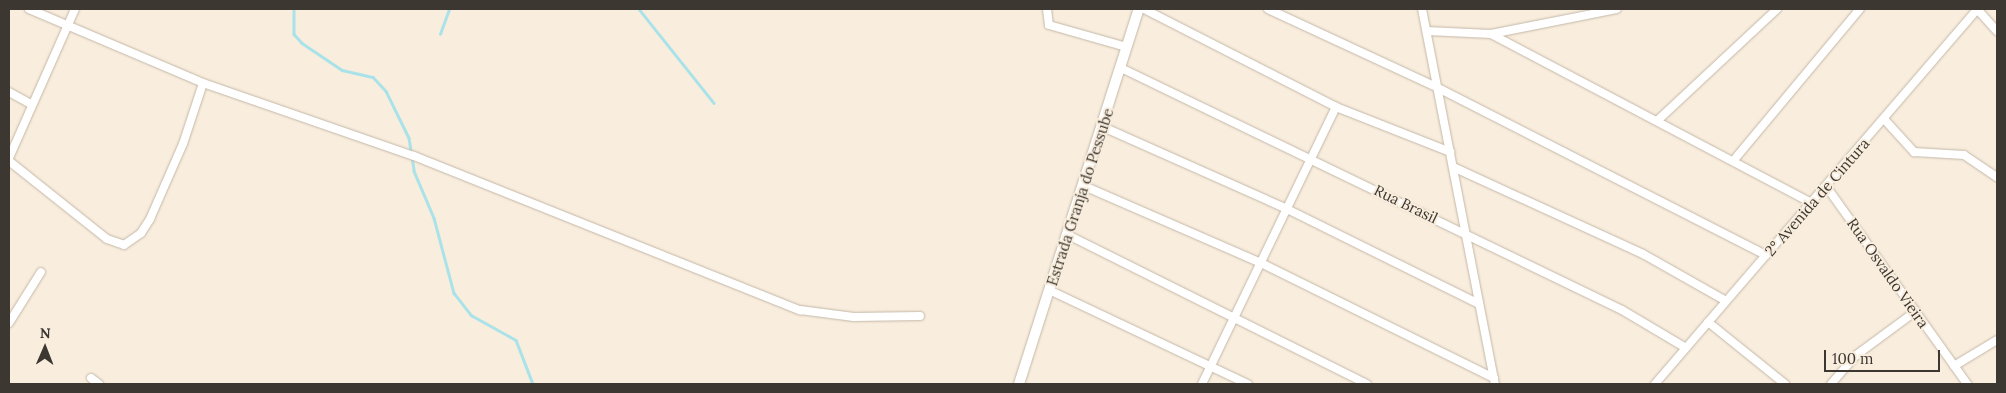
<!DOCTYPE html>
<html>
<head>
<meta charset="utf-8">
<style>
	body { margin:0 }
	#map { position:relative; width:2006px; height:393px; overflow:hidden; background:#f9eddd; font-family:Lora,serif }
	div>[style] { position:absolute }
	.stream>* { height:2.5px; margin:-1.25px; padding:0 1.25px; transform-origin:1.25px; border-radius:1.25px; background:#a9e3e9 }
	.roads { filter:drop-shadow(0 0 1px #c3b8a8) drop-shadow(0 0 1px #c3b8a8) }
	.minor>* { height:8px; margin:-4px; padding:0 4px; transform-origin:4px; border-radius:4px; background:#fff }
	.major>* { height:10px; margin:-5px; padding:0 5px; transform-origin:5px; border-radius:5px; background:#fff }
	span { translate:-50% -50%; white-space:nowrap; text-align:center; line-height:1.15; -webkit-text-stroke:4px #f9eddd; paint-order:stroke }
	.street-label { font-size:15px; color:#3c3731 }
	.frame { position:absolute; inset:0; border:10px solid #3c3731; pointer-events:none }
	.north { position:absolute; left:20px; top:323px; width:50px; height:50px; -webkit-text-stroke:4px #f9eddd; paint-order:stroke; rotate:1deg; font-size:14px; font-weight:700; line-height:20px; text-align:center; color:#3c3731 }
	.north::after { content:''; display:block; margin:auto; width:18px; height:22px; background:#3c3731; clip-path:polygon(50% 0,100% 100%,50% 72%,0 100%) }
	.scale { position:absolute; left:1824px; top:350px; width:116px; height:22px; box-sizing:border-box; border:2px solid #3c3731; border-top:0; padding-left:6px; font-size:15px; line-height:18px; white-space:nowrap; color:#3c3731; -webkit-text-stroke:4px #f9eddd; paint-order:stroke }
</style>
</head>
<body>
<div id="map">
	<div class="stream">
		<div style="left:294px;top:9px;width:25px;rotate:90deg"></div>
		<div style="left:294px;top:34px;width:12px;rotate:48deg"></div>
		<div style="left:302px;top:43px;width:48px;rotate:34deg"></div>
		<div style="left:342px;top:70px;width:32px;rotate:13deg"></div>
		<div style="left:373px;top:77px;width:19px;rotate:47deg"></div>
		<div style="left:386px;top:91px;width:52px;rotate:63.9deg"></div>
		<div style="left:409px;top:138px;width:33px;rotate:81deg"></div>
		<div style="left:414px;top:171px;width:51px;rotate:66.9deg"></div>
		<div style="left:434px;top:218px;width:78px;rotate:75.1deg"></div>
		<div style="left:454px;top:293px;width:28px;rotate:52deg"></div>
		<div style="left:471px;top:315px;width:51px;rotate:29.1deg"></div>
		<div style="left:516px;top:340px;width:47px;rotate:68.9deg"></div>
		<div style="left:639px;top:9px;width:120px;rotate:51.4deg"></div>
		<div style="left:440px;top:34px;width:27px;rotate:-70deg"></div>
	</div>
	<div class="roads">
		<div class="minor">
			<div style="left:29px;top:9px;width:189px;rotate:23deg"></div>
			<div style="left:203px;top:83px;width:223px;rotate:19.1deg"></div>
			<div style="left:414px;top:156px;width:416px;rotate:21.8deg"></div>
			<div style="left:800px;top:310px;width:54px;rotate:7.4deg"></div>
			<div style="left:854px;top:317px;width:66px;rotate:-0.9deg"></div>
			<div style="left:1047px;top:9px;width:16px;rotate:83deg"></div>
			<div style="left:1049px;top:25px;width:81px;rotate:15.8deg"></div>
			<div style="left:1144px;top:9px;width:216px;rotate:27deg"></div>
			<div style="left:1336px;top:107px;width:123px;rotate:21.5deg"></div>
			<div style="left:1268px;top:9px;width:187px;rotate:24.9deg"></div>
			<div style="left:1438px;top:88px;width:368px;rotate:27deg"></div>
			<div style="left:1422px;top:9px;width:382px;rotate:79deg"></div>
			<div style="left:1977px;top:9px;width:30px;rotate:48deg"></div>
			<div style="left:1427px;top:31px;width:64px;rotate:2.7deg"></div>
			<div style="left:1491px;top:34px;width:128px;rotate:-11.2deg"></div>
			<div style="left:1491px;top:34px;width:363px;rotate:27.8deg"></div>
			<div style="left:1121px;top:68px;width:556px;rotate:25.78deg"></div>
			<div style="left:1622px;top:310px;width:74px;rotate:30.7deg"></div>
			<div style="left:9px;top:92px;width:26px;rotate:29deg"></div>
			<div style="left:1884px;top:119px;width:45px;rotate:47.7deg"></div>
			<div style="left:1914px;top:152px;width:50px;rotate:3.4deg"></div>
			<div style="left:1964px;top:155px;width:40px;rotate:34deg"></div>
			<div style="left:1657px;top:121px;width:164px;rotate:-43deg"></div>
			<div style="left:1103px;top:127px;width:201px;rotate:24deg"></div>
			<div style="left:1287px;top:209px;width:214px;rotate:26.3deg"></div>
			<div style="left:9px;top:158px;width:163px;rotate:-66.1deg"></div>
			<div style="left:1734px;top:160px;width:197px;rotate:-50.2deg"></div>
			<div style="left:9px;top:161px;width:125px;rotate:38.5deg"></div>
			<div style="left:107px;top:239px;width:18px;rotate:19deg"></div>
			<div style="left:124px;top:245px;width:21px;rotate:-35deg"></div>
			<div style="left:141px;top:233px;width:17px;rotate:-57deg"></div>
			<div style="left:150px;top:219px;width:82px;rotate:-66.3deg"></div>
			<div style="left:183px;top:144px;width:64px;rotate:-71.8deg"></div>
			<div style="left:1453px;top:167px;width:209px;rotate:24.6deg"></div>
			<div style="left:1643px;top:254px;width:95px;rotate:29.5deg"></div>
			<div style="left:1084px;top:186px;width:193px;rotate:23.5deg"></div>
			<div style="left:1261px;top:263px;width:260px;rotate:26.3deg"></div>
			<div style="left:1826px;top:186px;width:243px;rotate:54.5deg"></div>
			<div style="left:1068px;top:235px;width:334px;rotate:26.5deg"></div>
			<div style="left:1049px;top:290px;width:220px;rotate:25.3deg"></div>
			<div style="left:1708px;top:322px;width:99px;rotate:38.8deg"></div>
			<div style="left:9px;top:323px;width:60px;rotate:-57.9deg"></div>
			<div style="left:1954px;top:366px;width:50px;rotate:-31.2deg"></div>
			<div style="left:91px;top:378px;width:10px;rotate:37deg"></div>
			<div style="left:1202px;top:384px;width:308px;rotate:-64.2deg"></div>
			<div style="left:1655px;top:384px;width:495px;rotate:-49.3deg"></div>
			<div style="left:1831px;top:384px;width:37px;rotate:-49deg"></div>
			<div style="left:1855px;top:356px;width:76px;rotate:-36.4deg"></div>
		</div>
		<div class="major">
			<div style="left:1019px;top:384px;width:394px;rotate:-72.3deg"></div>
		</div>
	</div>
	<div class="street-label">
		<span style="left:1080px;top:197px;rotate:-72deg">Estrada Granja do Pessube</span>
		<span style="left:1817px;top:197px;rotate:-49deg">2° Avenida de Cintura</span>
		<span style="left:1406px;top:204px;rotate:26deg">Rua Brasil</span>
		<span style="left:1888px;top:273px;rotate:55deg">Rua Osvaldo Vieira</span>
	</div>
	<div class="frame"></div>
	<div class="north">N</div>
	<div class="scale">100 m</div>
</div>
</body>
</html>
